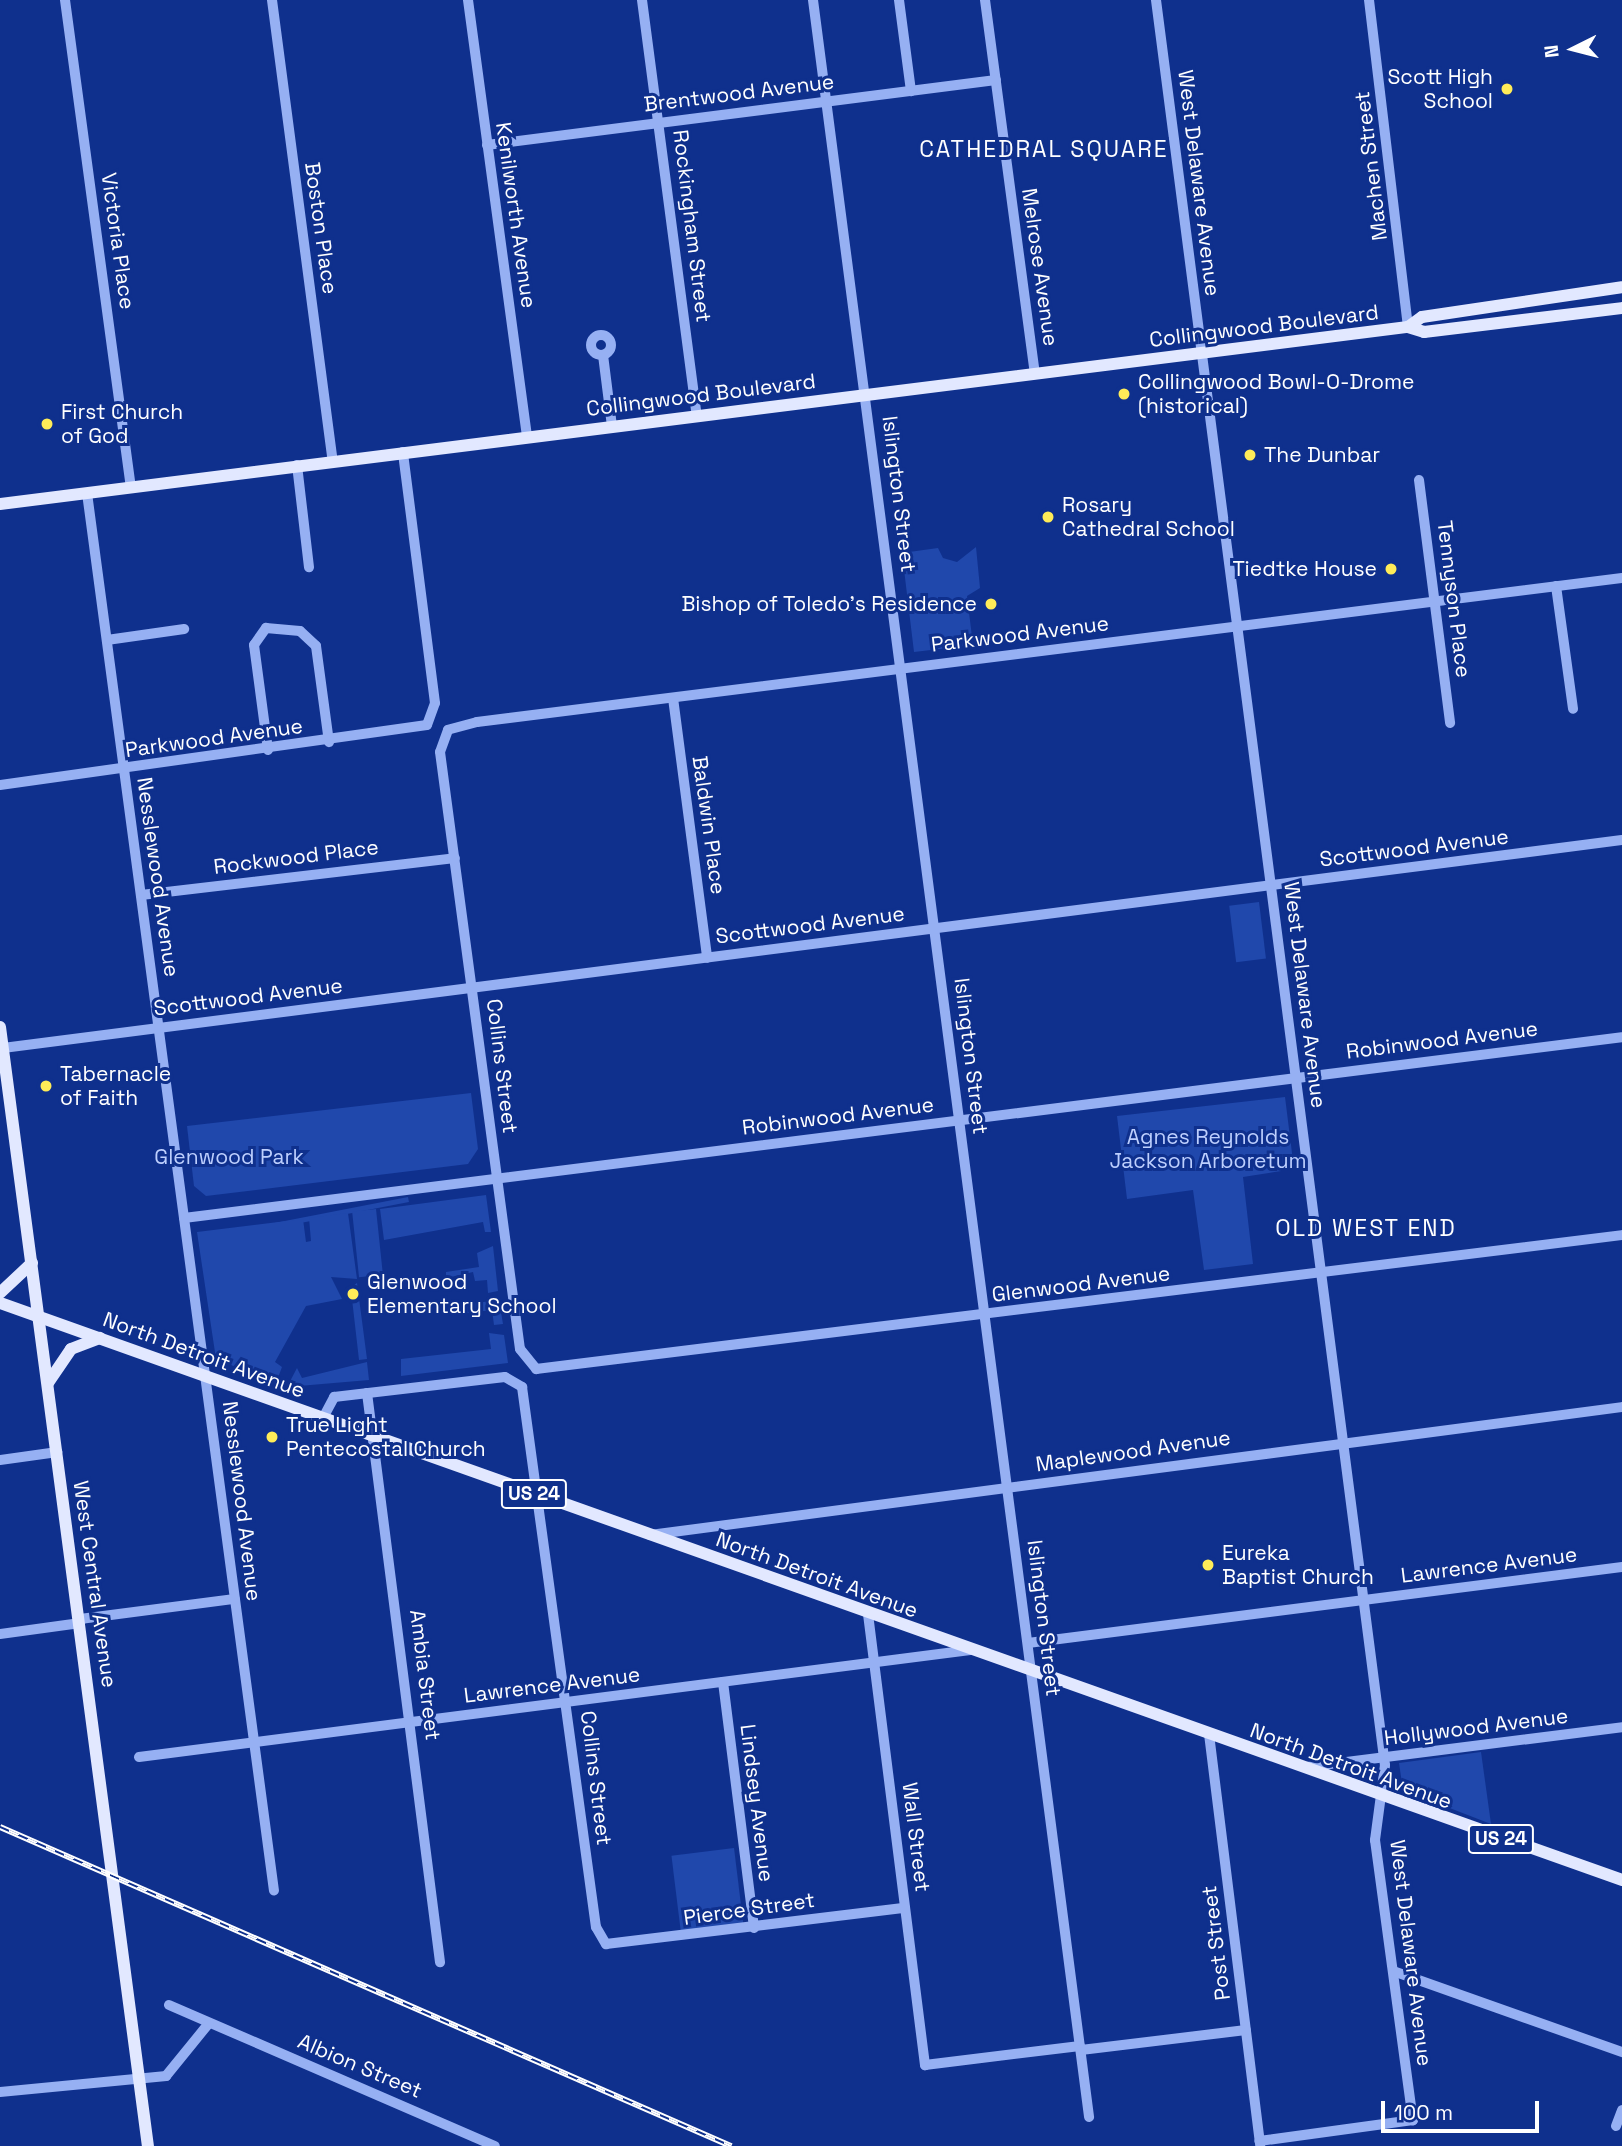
<!DOCTYPE html>
<html>
<head>
<meta charset="utf-8">
<style>
	body { margin:0 }
	#map { position:relative; width:1622px; height:2146px; overflow:hidden; background:#0f308d; font-family:"Space Grotesk",sans-serif }
	div>[style] { position:absolute }
	.green>* { inset:0; background:#2048ac; transform-origin:0 0 }
	.minor>* { height:10px; margin:-5px; padding:0 5px; transform-origin:5px; border-radius:5px; background:#96b0f3 }
	.minor>.ring { margin:-5px; padding:0; box-sizing:content-box; background:none; border:10px solid #96b0f3; border-radius:50% }
	.major>* { height:12px; margin:-6px; padding:0 6px; transform-origin:6px; border-radius:6px; background:#e2e8ff }
	.rail>* { height:6px; margin-top:-3px; transform-origin:0; background:repeating-linear-gradient(90deg,#0f308d 0 10px,#fff 0 20px); box-sizing:border-box; border-block:2px solid #fff }
	.dots>* { width:19px; height:19px; translate:-50% -50%; box-sizing:border-box; border:4px solid #0f308d; border-radius:50% }
	span { translate:-50% -50%; white-space:nowrap; text-align:center; line-height:1.15; -webkit-text-stroke:6px #0f308d; paint-order:stroke }
	.shield-label span { padding:2px 5px; background:#0f308d; border:2px solid; border-radius:5px; -webkit-text-stroke-width:0 }
	.shield-label { font-size:19px; color:#fff; font-weight:700 }
	.poi-label { font-size:21px; color:#fff }
	.right { translate:-100% -50%; text-align:right }
	.left { translate:0 -50%; text-align:left }
	.street-label { font-size:21px; color:#fff }
	.park-label { font-size:21px; color:#bdcffe }
	.neighbourhood-label { font-size:23px; color:#fff; letter-spacing:2px }
	.north { position:absolute; left:1538px; top:14px; width:70px; height:70px; -webkit-text-stroke:5px #0f308d; paint-order:stroke; rotate:264deg; font-size:19px; font-weight:700; line-height:28px; text-align:center; color:#fff }
	.north::after { content:''; display:block; margin:auto; width:24px; height:32px; background:#fff; clip-path:polygon(50% 0,100% 100%,50% 72%,0 100%) }
	.scale { position:absolute; left:1381px; top:2101px; width:158px; height:32px; box-sizing:border-box; border:4px solid #fff; border-top:0; padding-left:9px; font-size:21px; line-height:24px; white-space:nowrap; color:#fff; -webkit-text-stroke:5px #0f308d; paint-order:stroke }
</style>
</head>
<body>
<div id="map">
	<div class="green">
		<div style="clip-path:polygon(976px 547px,980px 588px,967px 596px,973px 645px,914px 652px,902px 553px,938px 548px,943px 558px,957px 562px)"></div>
		<div style="left:1259px;top:902px;width:57px;height:30px;rotate:83deg"></div>
		<div style="clip-path:polygon(471px 1093px,478px 1149px,468px 1164px,206px 1196px,194px 1186px,187px 1126px)"></div>
		<div style="clip-path:polygon(1285px 1097px,1294px 1169px,1243px 1177px,1253px 1264px,1204px 1270px,1193px 1190px,1127px 1199px,1117px 1116px)"></div>
		<div style="clip-path:polygon(486px 1195px,491px 1232px,485px 1232px,483px 1222px,384px 1240px,380px 1209px)"></div>
		<div style="left:408px;top:1197px;width:5px;height:200px;rotate:79deg"></div>
		<div style="left:376px;top:1209px;width:66px;height:24px;rotate:84deg"></div>
		<div style="clip-path:polygon(348px 1213px,357px 1279px,331px 1277px,342px 1299px,306px 1306px,275px 1362px,282px 1367px,276px 1383px,216px 1359px,197px 1232px,303px 1219px,306px 1242px,311px 1241px,309px 1218px)"></div>
		<div style="clip-path:polygon(493px 1246px,498px 1291px,488px 1293px,487px 1280px,475px 1281px,473px 1272px,446px 1278px,446px 1272px,479px 1267px,477px 1253px)"></div>
		<div style="clip-path:polygon(357px 1283px,367px 1359px,359px 1360px,352px 1299px,344px 1293px)"></div>
		<div style="clip-path:polygon(499px 1300px,503px 1324px,494px 1325px,492px 1310px,451px 1315px,452px 1306px)"></div>
		<div style="clip-path:polygon(489px 1333px,504px 1335px,508px 1363px,401px 1376px,401px 1359px,491px 1349px)"></div>
		<div style="clip-path:polygon(367px 1362px,369px 1380px,287px 1387px,297px 1368px,302px 1378px)"></div>
		<div style="clip-path:polygon(1481px 1752px,1491px 1824px,1403px 1790px,1399px 1763px)"></div>
		<div style="left:734px;top:1848px;width:76px;height:63px;rotate:83deg"></div>
	</div>
	<div class="minor">
		<div style="left:65px;top:0;width:491px;rotate:82.3deg"></div>
		<div style="left:272px;top:0;width:465px;rotate:82.5deg"></div>
		<div style="left:468px;top:0;width:440px;rotate:82.3deg"></div>
		<div style="left:642px;top:0;width:419px;rotate:82.5deg"></div>
		<div style="left:813px;top:0;width:2135px;rotate:82.57deg"></div>
		<div style="left:899px;top:0;width:92px;rotate:82.5deg"></div>
		<div style="left:985px;top:0;width:376px;rotate:82.4deg"></div>
		<div style="left:1156px;top:0;width:1780px;rotate:82.61deg"></div>
		<div style="left:1385px;top:1765px;width:76px;rotate:97.6deg"></div>
		<div style="left:1375px;top:1840px;width:283px;rotate:82.3deg"></div>
		<div style="left:1413px;top:2120px;width:155px;rotate:172.2deg"></div>
		<div style="left:1369px;top:0;width:329px;rotate:83.2deg"></div>
		<div style="left:487px;top:145px;width:513px;rotate:-7.28deg"></div>
		<div class="ring" style="left:591px;top:335px;width:10px;height:10px"></div>
		<div style="left:603px;top:355px;width:72px;rotate:82.8deg"></div>
		<div style="left:297px;top:465px;width:103px;rotate:83.3deg"></div>
		<div style="left:1419px;top:480px;width:245px;rotate:82.7deg"></div>
		<div style="left:87px;top:493px;width:1410px;rotate:82.38deg"></div>
		<div style="left:1622px;top:578px;width:1154px;rotate:172.83deg"></div>
		<div style="left:477px;top:722px;width:30px;rotate:165deg"></div>
		<div style="left:448px;top:730px;width:23px;rotate:110deg"></div>
		<div style="left:440px;top:752px;width:602px;rotate:82.37deg"></div>
		<div style="left:520px;top:1349px;width:26px;rotate:51deg"></div>
		<div style="left:536px;top:1369px;width:1094px;rotate:-7.03deg"></div>
		<div style="left:1556px;top:586px;width:124px;rotate:82.1deg"></div>
		<div style="left:107px;top:640px;width:78px;rotate:-8.1deg"></div>
		<div style="left:673px;top:698px;width:262px;rotate:82.5deg"></div>
		<div style="left:268px;top:750px;width:106px;rotate:-97.6deg"></div>
		<div style="left:254px;top:645px;width:21px;rotate:-55deg"></div>
		<div style="left:266px;top:628px;width:34px;rotate:5deg"></div>
		<div style="left:300px;top:631px;width:22px;rotate:43deg"></div>
		<div style="left:316px;top:646px;width:97px;rotate:82.3deg"></div>
		<div style="left:0;top:785px;width:431px;rotate:-8deg"></div>
		<div style="left:427px;top:725px;width:23px;rotate:-70deg"></div>
		<div style="left:435px;top:703px;width:253px;rotate:-97.3deg"></div>
		<div style="left:141px;top:895px;width:316px;rotate:-6.7deg"></div>
		<div style="left:3px;top:1048px;width:1632px;rotate:-7.32deg"></div>
		<div style="left:184px;top:1218px;width:1449px;rotate:-7.17deg"></div>
		<div style="left:367px;top:1393px;width:574px;rotate:82.69deg"></div>
		<div style="left:323px;top:1418px;width:24px;rotate:-62deg"></div>
		<div style="left:334px;top:1397px;width:172px;rotate:-6.7deg"></div>
		<div style="left:505px;top:1377px;width:20px;rotate:30deg"></div>
		<div style="left:522px;top:1387px;width:545px;rotate:82.2deg"></div>
		<div style="left:596px;top:1927px;width:20px;rotate:60deg"></div>
		<div style="left:606px;top:1944px;width:301px;rotate:-6.9deg"></div>
		<div style="left:0;top:1460px;width:58px;rotate:-8deg"></div>
		<div style="left:650px;top:1535px;width:980px;rotate:-7.5deg"></div>
		<div style="left:868px;top:1614px;width:455px;rotate:82.8deg"></div>
		<div style="left:925px;top:2065px;width:156px;rotate:-7deg"></div>
		<div style="left:80px;top:1619px;width:156px;rotate:-7.4deg"></div>
		<div style="left:0;top:1634px;width:81px;rotate:-7.8deg"></div>
		<div style="left:1028px;top:1643px;width:599px;rotate:-7.29deg"></div>
		<div style="left:723px;top:1682px;width:248px;rotate:82.8deg"></div>
		<div style="left:1209px;top:1734px;width:414px;rotate:82.9deg"></div>
		<div style="left:139px;top:1757px;width:838px;rotate:-7.34deg"></div>
		<div style="left:1307px;top:1767px;width:318px;rotate:-7.2deg"></div>
		<div style="left:1393px;top:1971px;width:243px;rotate:19.5deg"></div>
		<div style="left:169px;top:2005px;width:355px;rotate:23.4deg"></div>
		<div style="left:1081px;top:2050px;width:166px;rotate:-6.9deg"></div>
		<div style="left:0;top:2092px;width:167px;rotate:-5.5deg"></div>
		<div style="left:166px;top:2076px;width:68px;rotate:-50.9deg"></div>
		<div style="left:1616px;top:2126px;width:17px;rotate:-69deg"></div>
	</div>
	<div class="major">
		<div style="left:1408px;top:327px;width:17px;rotate:-36deg"></div>
		<div style="left:1422px;top:317px;width:202px;rotate:-8.5deg"></div>
		<div style="left:0;top:504px;width:1419px;rotate:-7.17deg"></div>
		<div style="left:1408px;top:327px;width:17px;rotate:17deg"></div>
		<div style="left:1424px;top:332px;width:199px;rotate:-6.9deg"></div>
		<div style="left:0;top:1027px;width:1129px;rotate:82.47deg"></div>
		<div style="left:0;top:1293px;width:44px;rotate:-43.2deg"></div>
		<div style="left:0;top:1303px;width:1722px;rotate:19.58deg"></div>
		<div style="left:48px;top:1383px;width:41px;rotate:-55.9deg"></div>
		<div style="left:71px;top:1349px;width:31px;rotate:-21deg"></div>
	</div>
	<div class="rail">
		<div style="left:0;top:1827px;width:798px;rotate:23.58deg"></div>
	</div>
	<div class="dots">
		<div style="left:1507px;top:89px;background:#ffec58"></div>
		<div style="left:1124px;top:394px;background:#ffec58"></div>
		<div style="left:47px;top:424px;background:#ffec58"></div>
		<div style="left:1250px;top:455px;background:#ffec58"></div>
		<div style="left:1048px;top:517px;background:#ffec58"></div>
		<div style="left:1391px;top:569px;background:#ffec58"></div>
		<div style="left:991px;top:604px;background:#ffec58"></div>
		<div style="left:46px;top:1086px;background:#ffec58"></div>
		<div style="left:353px;top:1294px;background:#ffec58"></div>
		<div style="left:272px;top:1437px;background:#ffec58"></div>
		<div style="left:1208px;top:1565px;background:#ffec58"></div>
	</div>
	<div class="shield-label">
		<span style="left:534px;top:1494px">US 24</span>
		<span style="left:1501px;top:1839px">US 24</span>
	</div>
	<div class="poi-label">
		<span class="right" style="left:1493px;top:89px">Scott High<br>School</span>
		<span class="left" style="left:1138px;top:394px">Collingwood Bowl-O-Drome<br>(historical)</span>
		<span class="left" style="left:61px;top:424px">First Church<br>of God</span>
		<span class="left" style="left:1264px;top:455px">The Dunbar</span>
		<span class="left" style="left:1062px;top:517px">Rosary<br>Cathedral School</span>
		<span class="right" style="left:1377px;top:569px">Tiedtke House</span>
		<span class="right" style="left:977px;top:604px">Bishop of Toledo's Residence</span>
		<span class="left" style="left:60px;top:1086px">Tabernacle<br>of Faith</span>
		<span class="left" style="left:367px;top:1294px">Glenwood<br>Elementary School</span>
		<span class="left" style="left:286px;top:1437px">True Light<br>Pentecostal Church</span>
		<span class="left" style="left:1222px;top:1565px">Eureka<br>Baptist Church</span>
	</div>
	<div class="street-label">
		<span style="left:739px;top:93px;rotate:-7deg">Brentwood Avenue</span>
		<span style="left:1371px;top:166px;rotate:-97deg">Machen Street</span>
		<span style="left:1199px;top:183px;rotate:83deg">West Delaware Avenue</span>
		<span style="left:516px;top:215px;rotate:82deg">Kenilworth Avenue</span>
		<span style="left:692px;top:226px;rotate:83deg">Rockingham Street</span>
		<span style="left:321px;top:228px;rotate:82deg">Boston Place</span>
		<span style="left:118px;top:241px;rotate:82deg">Victoria Place</span>
		<span style="left:1040px;top:267px;rotate:82deg">Melrose Avenue</span>
		<span style="left:1264px;top:326px;rotate:-7deg">Collingwood Boulevard</span>
		<span style="left:701px;top:395px;rotate:-7deg">Collingwood Boulevard</span>
		<span style="left:899px;top:494px;rotate:83deg">Islington Street</span>
		<span style="left:1454px;top:599px;rotate:83deg">Tennyson Place</span>
		<span style="left:1020px;top:634px;rotate:-7deg">Parkwood Avenue</span>
		<span style="left:214px;top:738px;rotate:-8deg">Parkwood Avenue</span>
		<span style="left:709px;top:825px;rotate:82deg">Baldwin Place</span>
		<span style="left:1414px;top:848px;rotate:-7deg">Scottwood Avenue</span>
		<span style="left:296px;top:857px;rotate:-7deg">Rockwood Place</span>
		<span style="left:158px;top:877px;rotate:82deg">Nesslewood Avenue</span>
		<span style="left:810px;top:925px;rotate:-7deg">Scottwood Avenue</span>
		<span style="left:1305px;top:995px;rotate:83deg">West Delaware Avenue</span>
		<span style="left:248px;top:997px;rotate:-7deg">Scottwood Avenue</span>
		<span style="left:1442px;top:1040px;rotate:-7deg">Robinwood Avenue</span>
		<span style="left:971px;top:1056px;rotate:83deg">Islington Street</span>
		<span style="left:502px;top:1066px;rotate:83deg">Collins Street</span>
		<span style="left:838px;top:1116px;rotate:-7deg">Robinwood Avenue</span>
		<span style="left:1081px;top:1284px;rotate:-7deg">Glenwood Avenue</span>
		<span style="left:204px;top:1355px;rotate:20deg">North Detroit Avenue</span>
		<span style="left:1133px;top:1451px;rotate:-8deg">Maplewood Avenue</span>
		<span style="left:242px;top:1501px;rotate:83deg">Nesslewood Avenue</span>
		<span style="left:1489px;top:1565px;rotate:-7deg">Lawrence Avenue</span>
		<span style="left:817px;top:1575px;rotate:20deg">North Detroit Avenue</span>
		<span style="left:95px;top:1584px;rotate:82deg">West Central Avenue</span>
		<span style="left:1044px;top:1618px;rotate:83deg">Islington Street</span>
		<span style="left:425px;top:1675px;rotate:83deg">Ambia Street</span>
		<span style="left:552px;top:1685px;rotate:-7deg">Lawrence Avenue</span>
		<span style="left:1476px;top:1727px;rotate:-7deg">Hollywood Avenue</span>
		<span style="left:1351px;top:1766px;rotate:20deg">North Detroit Avenue</span>
		<span style="left:596px;top:1778px;rotate:83deg">Collins Street</span>
		<span style="left:757px;top:1803px;rotate:83deg">Lindsey Avenue</span>
		<span style="left:916px;top:1837px;rotate:83deg">Wall Street</span>
		<span style="left:749px;top:1909px;rotate:-8deg">Pierce Street</span>
		<span style="left:1216px;top:1943px;rotate:-97deg">Post Street</span>
		<span style="left:1411px;top:1953px;rotate:83deg">West Delaware Avenue</span>
		<span style="left:360px;top:2066px;rotate:23deg">Albion Street</span>
	</div>
	<div class="park-label">
		<span style="left:1208px;top:1149px">Agnes Reynolds<br>Jackson Arboretum</span>
		<span style="left:229px;top:1157px">Glenwood Park</span>
	</div>
	<div class="neighbourhood-label">
		<span style="left:1044px;top:149px">CATHEDRAL SQUARE</span>
		<span style="left:1366px;top:1228px">OLD WEST END</span>
	</div>
	<div class="north">N</div>
	<div class="scale">100 m</div>
</div>
</body>
</html>
